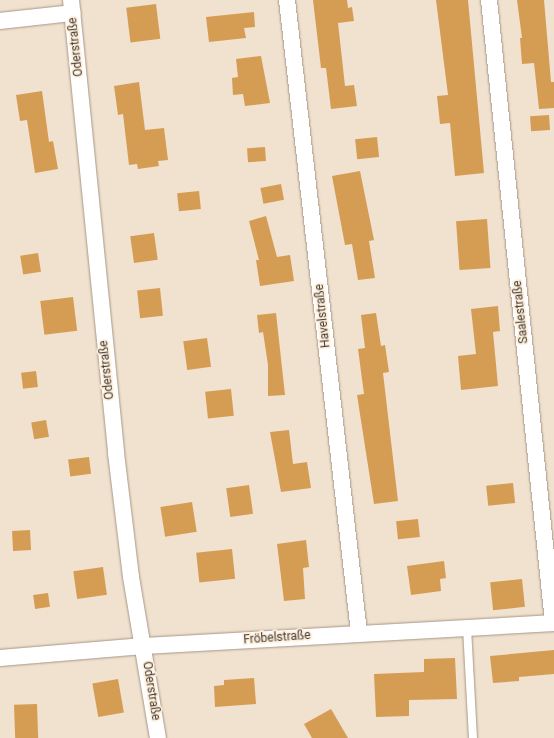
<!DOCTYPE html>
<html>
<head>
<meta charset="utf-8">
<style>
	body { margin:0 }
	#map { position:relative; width:554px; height:738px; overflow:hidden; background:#f1e1cf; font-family:Roboto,sans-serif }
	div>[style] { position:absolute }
	.building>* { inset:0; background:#d59d53; transform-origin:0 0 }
	.roads { filter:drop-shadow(0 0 1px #a69786) drop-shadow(0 0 1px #a69786) }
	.service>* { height:8px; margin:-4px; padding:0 4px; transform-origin:4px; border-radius:4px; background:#fff }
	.minor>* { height:16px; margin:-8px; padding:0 8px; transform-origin:8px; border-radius:8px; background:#fff }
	span { translate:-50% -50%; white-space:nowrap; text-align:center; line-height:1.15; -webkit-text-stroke:3.5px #ffefdc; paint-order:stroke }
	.street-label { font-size:12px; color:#423b34 }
</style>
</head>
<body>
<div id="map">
	<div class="building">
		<div style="clip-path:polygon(313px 0,347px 0,348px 8px,352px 7px,354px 21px,338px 23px,345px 86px,354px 85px,357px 106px,331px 109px,326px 68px,321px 68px)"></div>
		<div style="clip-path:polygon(436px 0,468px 0,484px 173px,455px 176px,450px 123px,440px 124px,437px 96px,448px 95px)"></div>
		<div style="clip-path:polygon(517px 0,544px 0,551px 82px,554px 82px,554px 108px,539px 109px,534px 63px,522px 64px,520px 38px,522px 38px)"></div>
		<div style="left:156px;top:4px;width:35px;height:30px;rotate:83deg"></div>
		<div style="clip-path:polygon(254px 12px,255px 27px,244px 28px,246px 38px,209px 42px,206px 17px)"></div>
		<div style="clip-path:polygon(261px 56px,270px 103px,245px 106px,243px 94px,233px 95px,232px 78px,238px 77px,236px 59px)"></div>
		<div style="clip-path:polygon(139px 82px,145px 130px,164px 128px,168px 160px,158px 161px,159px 166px,138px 169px,137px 164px,129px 165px,123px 114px,118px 115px,114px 86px)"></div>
		<div style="clip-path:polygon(42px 91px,49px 142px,53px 141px,58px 169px,35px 173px,27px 120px,20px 121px,16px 95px)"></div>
		<div style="left:549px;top:115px;width:15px;height:19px;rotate:86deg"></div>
		<div style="left:377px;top:137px;width:20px;height:22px;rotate:84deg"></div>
		<div style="left:265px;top:147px;width:14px;height:18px;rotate:86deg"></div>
		<div style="clip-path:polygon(360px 171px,374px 240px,369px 241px,375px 278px,358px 280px,352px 244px,345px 245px,332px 176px)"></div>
		<div style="left:281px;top:184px;width:16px;height:21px;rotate:79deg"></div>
		<div style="left:199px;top:191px;width:18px;height:22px;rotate:84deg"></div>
		<div style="clip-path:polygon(266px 216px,277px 257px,290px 255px,294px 281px,260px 286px,256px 260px,259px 260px,249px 221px)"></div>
		<div style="left:487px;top:219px;width:49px;height:31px;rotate:86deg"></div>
		<div style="left:154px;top:233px;width:27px;height:24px;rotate:82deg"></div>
		<div style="left:38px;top:253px;width:19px;height:18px;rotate:81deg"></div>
		<div style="left:160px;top:288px;width:28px;height:23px;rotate:84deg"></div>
		<div style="left:73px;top:297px;width:34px;height:33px;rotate:83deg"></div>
		<div style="clip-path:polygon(498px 306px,500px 331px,493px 332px,498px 386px,461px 390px,458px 356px,476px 354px,471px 309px)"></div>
		<div style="clip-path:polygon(276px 313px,285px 395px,268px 396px,268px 365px,263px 332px,259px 333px,257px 315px)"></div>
		<div style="clip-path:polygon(376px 313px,381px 346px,385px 345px,389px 372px,383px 373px,398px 501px,374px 504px,357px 395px,364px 394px,358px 349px,365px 348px,361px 315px)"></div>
		<div style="left:207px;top:338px;width:29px;height:24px;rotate:82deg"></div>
		<div style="left:36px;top:371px;width:16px;height:15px;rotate:83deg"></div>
		<div style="left:231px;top:389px;width:27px;height:26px;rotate:84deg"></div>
		<div style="left:46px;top:420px;width:17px;height:15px;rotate:80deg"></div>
		<div style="clip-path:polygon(289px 430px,293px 464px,307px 462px,311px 488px,281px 492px,270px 432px)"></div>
		<div style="left:89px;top:457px;width:17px;height:21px;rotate:83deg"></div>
		<div style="left:513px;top:483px;width:20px;height:27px;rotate:84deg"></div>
		<div style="left:249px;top:485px;width:29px;height:23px;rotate:82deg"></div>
		<div style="left:192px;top:502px;width:30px;height:32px;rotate:81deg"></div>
		<div style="left:418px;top:519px;width:18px;height:22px;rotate:84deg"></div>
		<div style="left:30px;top:530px;width:20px;height:18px;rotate:87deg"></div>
		<div style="clip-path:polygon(306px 540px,309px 567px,303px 568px,305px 599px,284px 601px,277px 544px)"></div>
		<div style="left:232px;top:549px;width:30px;height:36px;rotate:84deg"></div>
		<div style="clip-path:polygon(444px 561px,446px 578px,440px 579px,441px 591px,411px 595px,407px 566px)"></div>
		<div style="left:103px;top:567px;width:28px;height:30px;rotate:82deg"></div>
		<div style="left:522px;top:579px;width:28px;height:32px;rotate:84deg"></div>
		<div style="left:48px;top:593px;width:14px;height:15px;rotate:82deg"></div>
		<div style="clip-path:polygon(554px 650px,554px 674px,519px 677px,519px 681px,493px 683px,490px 656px)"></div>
		<div style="clip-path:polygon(455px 658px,457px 699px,409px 700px,409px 716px,376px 717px,374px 674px,424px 672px,424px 659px)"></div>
		<div style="clip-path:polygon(254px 678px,256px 704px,215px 707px,214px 686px,224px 685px,224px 680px)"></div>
		<div style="left:118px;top:679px;width:34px;height:26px;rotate:80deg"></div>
		<div style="left:37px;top:704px;width:34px;height:23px;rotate:88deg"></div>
		<div style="clip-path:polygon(331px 709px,348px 738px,312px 738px,304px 724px)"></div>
	</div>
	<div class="roads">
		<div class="service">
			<div style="left:467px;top:628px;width:110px;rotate:86.9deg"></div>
		</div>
		<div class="minor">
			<div style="left:71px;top:0;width:455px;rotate:84.3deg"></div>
			<div style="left:116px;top:453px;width:125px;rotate:83.1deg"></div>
			<div style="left:131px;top:577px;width:163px;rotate:80.5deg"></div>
			<div style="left:287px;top:0;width:637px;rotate:83.51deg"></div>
			<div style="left:489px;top:0;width:626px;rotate:84.13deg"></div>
			<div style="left:0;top:21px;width:73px;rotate:-6.3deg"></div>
			<div style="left:0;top:658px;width:144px;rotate:-4.8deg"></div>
			<div style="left:144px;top:646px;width:411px;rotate:-3.2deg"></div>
		</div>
	</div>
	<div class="street-label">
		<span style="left:76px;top:47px;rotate:-96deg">Oderstraße</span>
		<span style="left:521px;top:312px;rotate:-96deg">Saalestraße</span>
		<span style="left:323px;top:316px;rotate:-96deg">Havelstraße</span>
		<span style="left:107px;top:370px;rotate:-96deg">Oderstraße</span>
		<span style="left:277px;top:638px;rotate:-4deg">Fröbelstraße</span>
		<span style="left:151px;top:691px;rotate:81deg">Oderstraße</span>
	</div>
</div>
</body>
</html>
